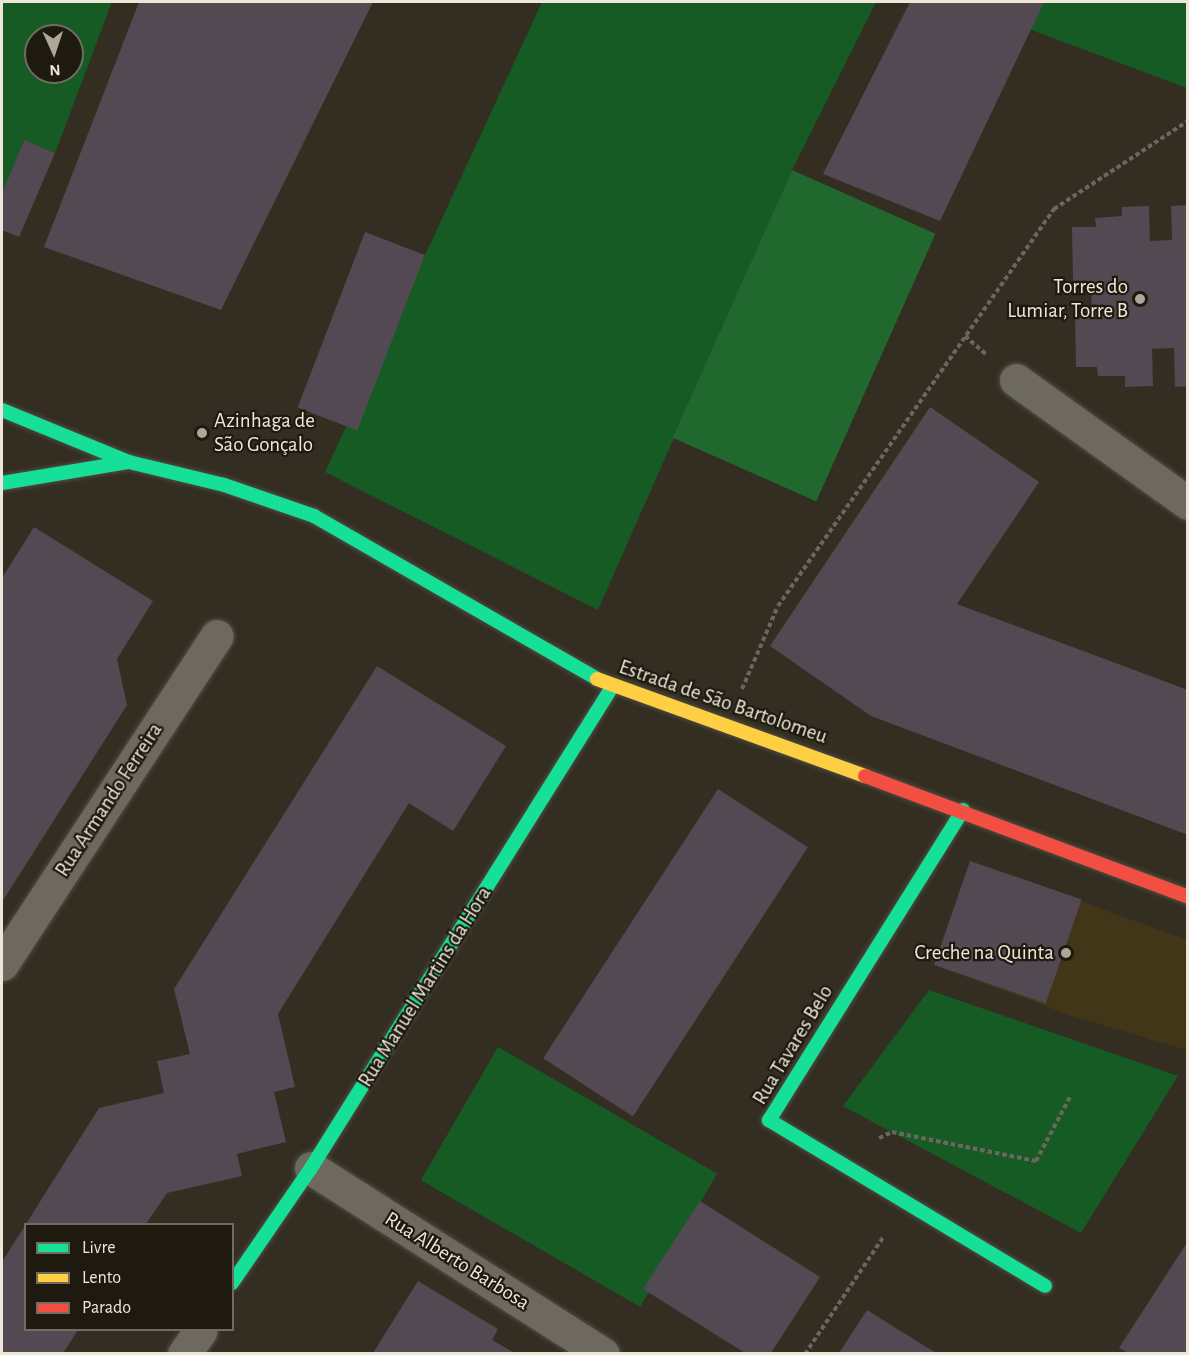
<!DOCTYPE html>
<html>
<head>
<meta charset="utf-8">
<style>
	body { margin:0 }
	#map { position:relative; width:1189px; height:1355px; overflow:hidden; background:#332e21; font-family:"Alegreya Sans",sans-serif }
	div>[style] { position:absolute }
	.built>* { inset:0; background:#423619 }
	.green>* { inset:0; background:#165b24; transform-origin:0 0 }
	.forest>* { inset:0; background:#20682e; transform-origin:0 0 }
	.building>* { inset:0; background:#534952; transform-origin:0 0 }
	.path>* { height:4px; margin-top:-2px; transform-origin:0; background:repeating-linear-gradient(90deg,#6b675d 0 4.5px,transparent 0 7.5px) }
	.roads { filter:drop-shadow(0 0 2px #504c40) drop-shadow(0 0 2px #504c40) }
	.street>* { height:33px; margin:-16.5px; padding:0 16.5px; transform-origin:16.5px; border-radius:16.5px; background:#6e695f }
	.fast>* { height:14px; margin:-7px; padding:0 7px; transform-origin:7px; border-radius:7px; background:#16e098 }
	.slow>* { height:14px; margin:-7px; padding:0 7px; transform-origin:7px; border-radius:7px; background:#ffcf43 }
	.jam>* { height:14px; margin:-7px; padding:0 7px; transform-origin:7px; border-radius:7px; background:#f24e42 }
	.dots>* { width:16px; height:16px; translate:-50% -50%; box-sizing:border-box; border:3px solid #1e1a0f; border-radius:50% }
	span { translate:-50% -50%; white-space:nowrap; text-align:center; line-height:1.15; -webkit-text-stroke:4.5px #1e1a0f; paint-order:stroke }
	.poi-label { font-size:21px; color:#eee7d9 }
	.right { translate:-100% -50%; text-align:right }
	.left { translate:0 -50%; text-align:left }
	.street-label { font-size:21px; color:#eee7d9 }
	.frame { position:absolute; inset:0; border:3px solid #eee7d9; pointer-events:none }
	.legend { position:absolute; left:24px; top:1223px; width:210px; height:108px; box-sizing:border-box; background:#1e1a0f; border:2px solid #716c60; margin:0; padding:8px 10px; list-style:none; font-size:18px; color:#eee7d9 }
	.legend li { display:flex; align-items:center; gap:12px; height:30px }
	.legend b { width:30px; border:2px solid #716c60 }
	.north { position:absolute; left:24px; top:24px; width:60px; height:60px; box-sizing:border-box; background:#1e1a0f; border:2px solid #716c60; border-radius:50%; rotate:177deg; font-size:16px; font-weight:700; line-height:24px; text-align:center; color:#eee7d9 }
	.north::after { content:''; display:block; margin:auto; width:21px; height:27px; background:#ada699; clip-path:polygon(50% 0,100% 100%,50% 72%,0 100%) }
</style>
</head>
<body>
<div id="map">
	<div class="built">
		<div style="clip-path:polygon(970px 861px,1187px 940px,1187px 1050px,1069px 1015px,940px 967px)"></div>
	</div>
	<div class="green">
		<div style="clip-path:polygon(evenodd,2px 2px,112px 2px,55px 153px,24px 140px,2px 193px,2px 2px,36px 36px,72px 36px,72px 72px,36px 72px,36px 36px)"></div>
		<div style="clip-path:polygon(542px 2px,876px 2px,792px 170px,598px 610px,325px 472px)"></div>
		<div style="clip-path:polygon(1038px 2px,1187px 2px,1187px 88px,1026px 28px)"></div>
		<div style="clip-path:polygon(929px 990px,1178px 1076px,1081px 1233px,843px 1106px)"></div>
		<div style="left:498px;top:1047px;width:253px;height:154px;rotate:30deg"></div>
	</div>
	<div class="forest">
		<div style="left:792px;top:170px;width:157px;height:293px;rotate:24deg"></div>
	</div>
	<div class="building">
		<div style="clip-path:polygon(139px 2px,373px 2px,221px 310px,44px 247px)"></div>
		<div style="clip-path:polygon(910px 2px,1044px 2px,940px 221px,823px 174px)"></div>
		<div style="clip-path:polygon(24px 140px,55px 153px,19px 237px,2px 230px,2px 193px)"></div>
		<div style="clip-path:polygon(1188px 205px,1188px 386px,1175px 387px,1174px 348px,1152px 349px,1153px 386px,1125px 387px,1125px 376px,1098px 376px,1097px 367px,1076px 367px,1075px 318px,1092px 317px,1091px 281px,1073px 281px,1072px 227px,1096px 227px,1095px 218px,1122px 216px,1122px 207px,1149px 206px,1150px 241px,1172px 240px,1171px 206px)"></div>
		<div style="left:365px;top:232px;width:64px;height:188px;rotate:21deg"></div>
		<div style="clip-path:polygon(930px 407px,1039px 482px,957px 604px,1188px 690px,1188px 835px,871px 716px,770px 646px)"></div>
		<div style="clip-path:polygon(34px 527px,153px 601px,117px 659px,127px 705px,2px 902px,2px 578px)"></div>
		<div style="clip-path:polygon(377px 666px,506px 746px,453px 831px,409px 803px,278px 1014px,295px 1087px,274px 1092px,286px 1142px,237px 1154px,242px 1176px,167px 1193px,146px 1224px,26px 1224px,26px 1330px,78px 1330px,63px 1353px,2px 1353px,2px 1262px,99px 1108px,164px 1093px,157px 1061px,190px 1054px,174px 989px)"></div>
		<div style="left:718px;top:789px;width:107px;height:321px;rotate:33deg"></div>
		<div style="left:970px;top:861px;width:118px;height:110px;rotate:19deg"></div>
		<div style="clip-path:polygon(700px 1201px,820px 1277px,771px 1353px,745px 1353px,643px 1289px)"></div>
		<div style="clip-path:polygon(1188px 1241px,1188px 1353px,1128px 1353px,1119px 1348px)"></div>
		<div style="clip-path:polygon(418px 1281px,498px 1329px,492px 1340px,515px 1353px,373px 1353px)"></div>
		<div style="clip-path:polygon(867px 1310px,936px 1353px,839px 1353px)"></div>
	</div>
	<div class="path">
		<div style="left:965px;top:336px;width:28px;rotate:41deg"></div>
		<div style="left:742px;top:689px;width:90px;rotate:-66.6deg"></div>
		<div style="left:778px;top:606px;width:484px;rotate:-55.2deg"></div>
		<div style="left:1054px;top:209px;width:160px;rotate:-33.3deg"></div>
		<div style="left:879px;top:1138px;width:14px;rotate:-25deg"></div>
		<div style="left:892px;top:1132px;width:147px;rotate:11.4deg"></div>
		<div style="left:1036px;top:1161px;width:72px;rotate:-62deg"></div>
		<div style="left:805px;top:1354px;width:142px;rotate:-56.2deg"></div>
	</div>
	<div class="roads">
		<div class="street">
			<div style="left:1016px;top:380px;width:211px;rotate:35.6deg"></div>
			<div style="left:2px;top:964px;width:392px;rotate:-56.8deg"></div>
			<div style="left:311px;top:1168px;width:346px;rotate:32.5deg"></div>
			<div style="left:184px;top:1354px;width:29px;rotate:-55deg"></div>
		</div>
		<div class="fast">
			<div style="left:2px;top:410px;width:137px;rotate:22.3deg"></div>
			<div style="left:129px;top:462px;width:98px;rotate:13.6deg"></div>
			<div style="left:224px;top:485px;width:95px;rotate:19deg"></div>
			<div style="left:314px;top:516px;width:327px;rotate:29.9deg"></div>
			<div style="left:2px;top:483px;width:129px;rotate:-9.4deg"></div>
			<div style="left:963px;top:810px;width:366px;rotate:122deg"></div>
			<div style="left:769px;top:1120px;width:322px;rotate:31deg"></div>
			<div style="left:232px;top:1283px;width:140px;rotate:-55.5deg"></div>
			<div style="left:311px;top:1168px;width:567px;rotate:-57.96deg"></div>
		</div>
		<div class="slow">
			<div style="left:597px;top:679px;width:285px;rotate:19.9deg"></div>
		</div>
		<div class="jam">
			<div style="left:865px;top:776px;width:345px;rotate:20.5deg"></div>
		</div>
	</div>
	<div class="dots">
		<div style="left:1140px;top:299px;background:#ada699"></div>
		<div style="left:202px;top:433px;background:#ada699"></div>
		<div style="left:1066px;top:953px;background:#ada699"></div>
	</div>
	<div class="poi-label">
		<span class="right" style="left:1128px;top:299px">Torres do<br>Lumiar, Torre B</span>
		<span class="left" style="left:214px;top:433px">Azinhaga de<br>São Gonçalo</span>
		<span class="right" style="left:1054px;top:953px">Creche na Quinta</span>
	</div>
	<div class="street-label">
		<span style="left:723px;top:702px;rotate:19deg">Estrada de São Bartolomeu</span>
		<span style="left:109px;top:800px;rotate:-57deg">Rua Armando Ferreira</span>
		<span style="left:425px;top:987px;rotate:-58deg">Rua Manuel Martins da Hora</span>
		<span style="left:793px;top:1045px;rotate:-59deg">Rua Tavares Belo</span>
		<span style="left:457px;top:1261px;rotate:32deg">Rua Alberto Barbosa</span>
	</div>
	<div class="frame"></div>
	<ul class="legend">
	<li><b style="height:8px;background:#16e098"></b>Livre</li>
	<li><b style="height:8px;background:#ffcf43"></b>Lento</li>
	<li><b style="height:8px;background:#f24e42"></b>Parado</li>
	</ul>
	<div class="north">N</div>
</div>
</body>
</html>
